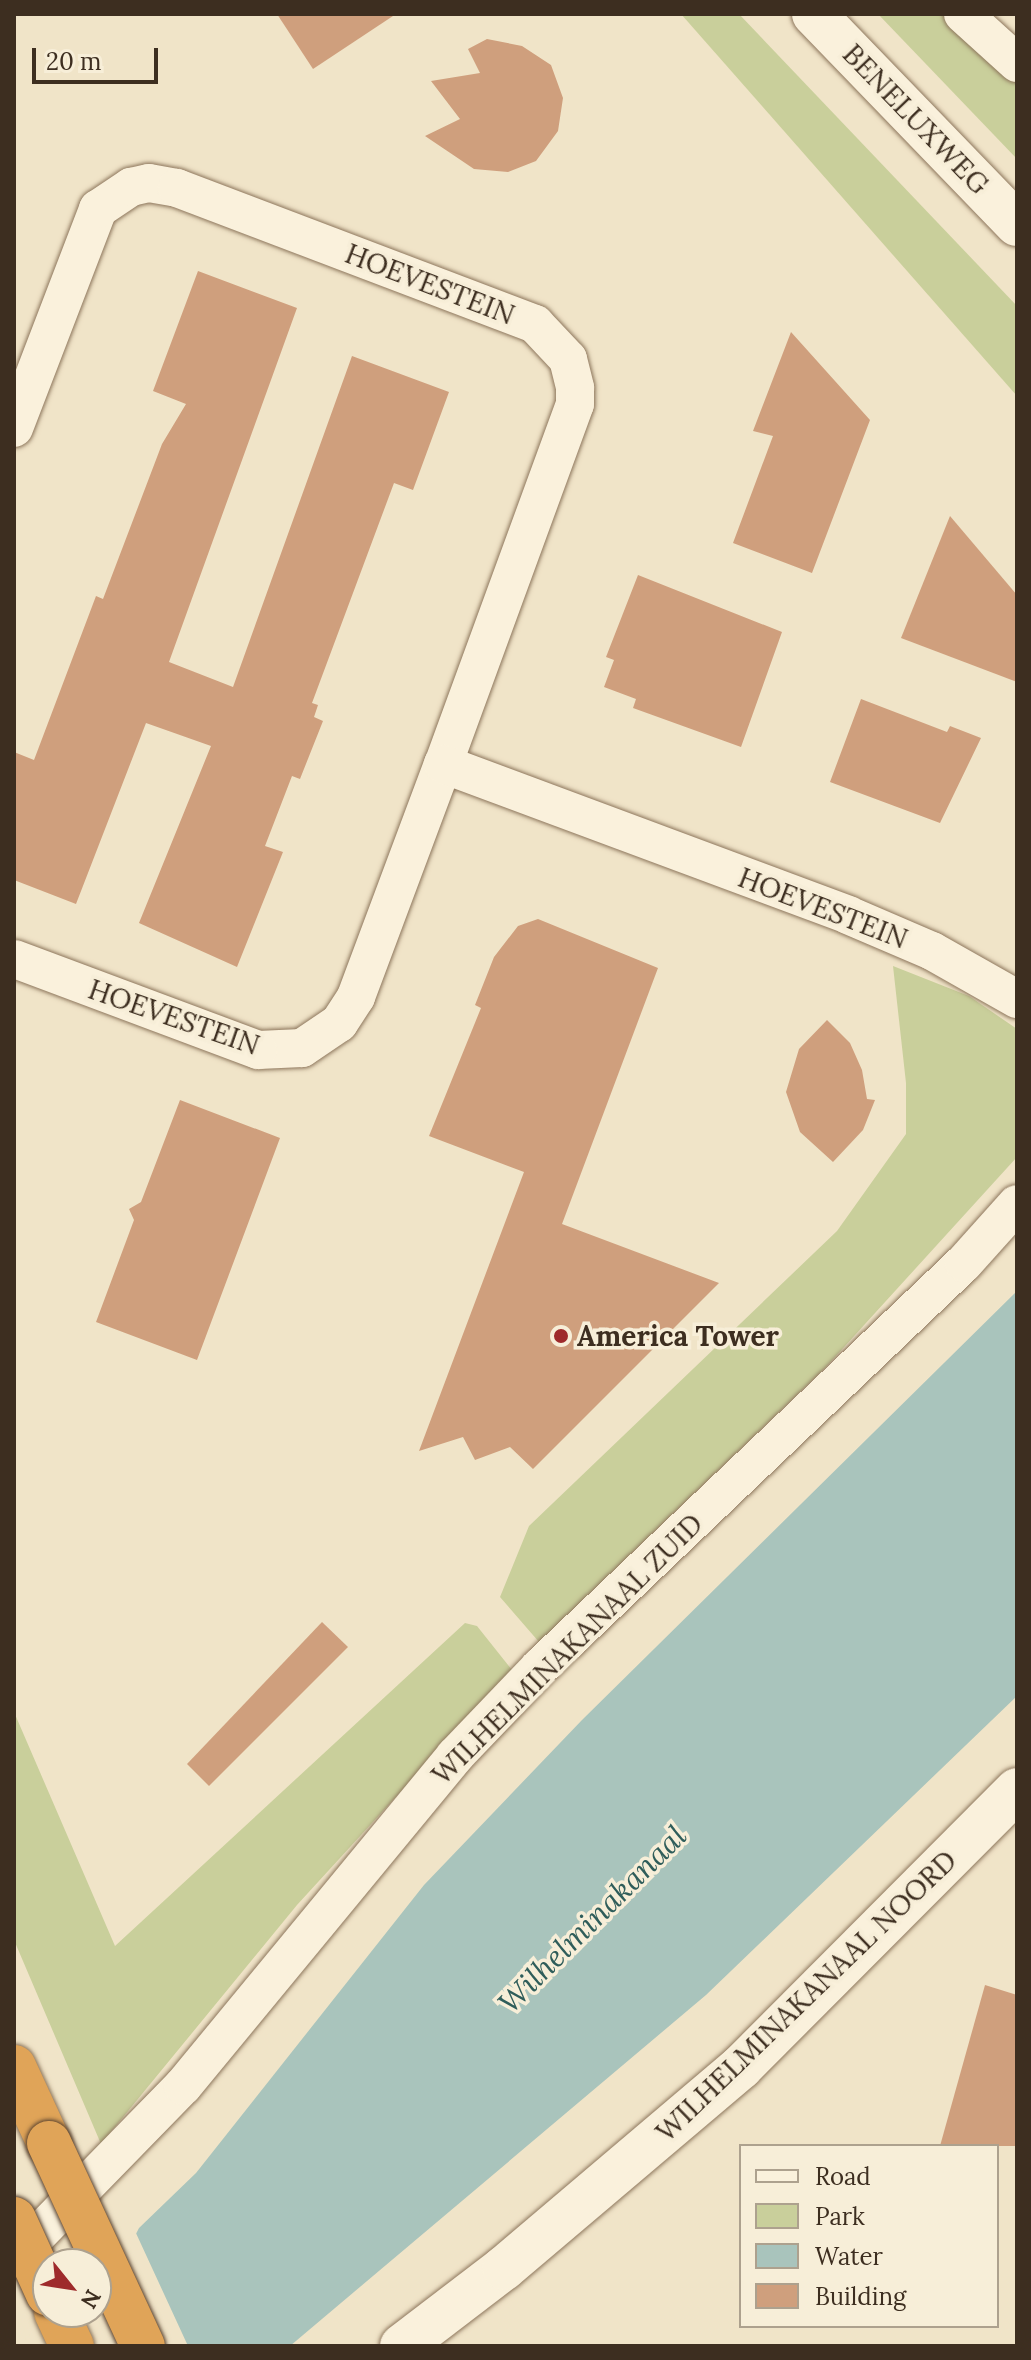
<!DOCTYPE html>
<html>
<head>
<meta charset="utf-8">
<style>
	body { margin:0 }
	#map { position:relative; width:1031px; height:2360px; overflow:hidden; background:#f0e4c8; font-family:Lora,serif }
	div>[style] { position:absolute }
	.green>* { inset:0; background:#c9cf9b }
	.water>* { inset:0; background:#a9c4bc }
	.pier>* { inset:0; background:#f0e4c8 }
	.building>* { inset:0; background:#cf9f7d }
	.roads { filter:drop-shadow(0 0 2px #8d765c) drop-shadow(0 0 2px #8d765c) }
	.minor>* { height:38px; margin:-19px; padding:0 19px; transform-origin:19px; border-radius:19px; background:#faf1dc }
	.tertiary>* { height:44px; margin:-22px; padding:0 22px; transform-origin:22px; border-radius:22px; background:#faf1dc }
	.secondary>* { height:44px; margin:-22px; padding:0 22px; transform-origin:22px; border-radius:22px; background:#faf1dc }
	.motorway>* { height:44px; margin:-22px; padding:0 22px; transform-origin:22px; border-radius:22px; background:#e0a458 }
	.bridges { filter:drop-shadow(0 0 2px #5b4430) drop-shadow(0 0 2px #5b4430) }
	.motorway-bridge>* { height:44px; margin:-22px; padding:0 22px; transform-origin:22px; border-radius:22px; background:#e0a458 }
	.dots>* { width:22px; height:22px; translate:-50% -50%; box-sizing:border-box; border:4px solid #f7eed8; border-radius:50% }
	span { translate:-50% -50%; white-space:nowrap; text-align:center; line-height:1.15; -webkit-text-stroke:7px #f7eed8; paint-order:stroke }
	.street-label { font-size:28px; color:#3d2e20 }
	.poi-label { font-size:28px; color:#3d2e20; font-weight:700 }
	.left { translate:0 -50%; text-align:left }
	.water-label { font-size:30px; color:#2f5d5a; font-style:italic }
	.frame { position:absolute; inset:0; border:16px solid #3d2e20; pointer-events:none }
	.legend { position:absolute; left:739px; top:2144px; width:260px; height:184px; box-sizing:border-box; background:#f7eed8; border:2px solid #ada18e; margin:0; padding:10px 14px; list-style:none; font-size:24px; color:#3d2e20 }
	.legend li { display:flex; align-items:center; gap:16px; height:40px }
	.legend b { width:40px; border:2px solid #ada18e }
	.north { position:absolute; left:32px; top:2248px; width:80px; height:80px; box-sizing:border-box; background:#f7eed8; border:2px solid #ada18e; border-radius:50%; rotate:120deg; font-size:22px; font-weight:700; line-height:32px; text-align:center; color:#3d2e20 }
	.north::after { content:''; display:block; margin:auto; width:28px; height:36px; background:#9e2a2b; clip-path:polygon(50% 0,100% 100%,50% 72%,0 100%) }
	.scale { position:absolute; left:32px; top:48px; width:126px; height:36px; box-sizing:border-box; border:4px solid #3d2e20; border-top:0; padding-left:10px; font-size:24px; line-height:28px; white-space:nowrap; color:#3d2e20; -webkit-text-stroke:6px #f7eed8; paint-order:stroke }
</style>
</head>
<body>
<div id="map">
	<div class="green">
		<div style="clip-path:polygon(681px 14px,739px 14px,1017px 306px,1017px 396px)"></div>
		<div style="clip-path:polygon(878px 14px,956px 14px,1017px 74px,1017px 159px)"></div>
		<div style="clip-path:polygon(893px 966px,969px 996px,1017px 1029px,1017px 1157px,825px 1368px,539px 1642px,500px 1597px,529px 1526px,837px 1231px,906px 1134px,906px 1083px)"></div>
		<div style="clip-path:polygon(465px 1623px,477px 1626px,512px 1670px,297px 1905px,101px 2144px,14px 1940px,14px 1712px,115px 1946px)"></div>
	</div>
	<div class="water">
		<div style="clip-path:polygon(1017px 1291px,1017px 1696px,706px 1995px,290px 2346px,23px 2346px,96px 2312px,139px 2228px,196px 2173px,424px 1885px,582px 1720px)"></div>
	</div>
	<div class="pier">
		<div style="clip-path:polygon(135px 2231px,188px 2346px,24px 2346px,22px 2342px,55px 2312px,96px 2312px,96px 2273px)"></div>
	</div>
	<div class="building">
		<div style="clip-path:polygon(277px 14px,396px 14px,313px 69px)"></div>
		<div style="clip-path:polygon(487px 39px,522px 46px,551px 65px,563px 98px,558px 131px,536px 161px,508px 172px,474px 169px,425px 136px,460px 119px,431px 81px,480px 73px,468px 49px)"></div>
		<div style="clip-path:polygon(198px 271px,297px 308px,169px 662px,233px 687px,352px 356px,449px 392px,413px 490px,394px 483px,312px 703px,318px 705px,314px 717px,323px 721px,300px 779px,292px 776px,265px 846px,283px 852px,237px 967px,139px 923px,211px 746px,146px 723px,76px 904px,14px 880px,14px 752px,34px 760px,96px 596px,103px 599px,162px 444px,186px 404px,153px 391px)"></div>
		<div style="clip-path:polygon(791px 332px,870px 420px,812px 573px,733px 543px,773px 436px,753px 431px)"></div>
		<div style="clip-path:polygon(950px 516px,1017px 595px,1017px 682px,901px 638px)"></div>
		<div style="clip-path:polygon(638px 575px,782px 632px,741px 747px,633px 708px,636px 699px,604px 687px,614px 660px,606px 657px)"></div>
		<div style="clip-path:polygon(861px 699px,947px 732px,950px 726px,981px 738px,940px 823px,830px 782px)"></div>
		<div style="clip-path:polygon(538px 919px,658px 968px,562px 1224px,719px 1283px,533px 1469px,510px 1447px,475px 1460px,463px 1437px,419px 1451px,524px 1172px,429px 1136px,481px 1008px,475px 1005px,494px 957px,518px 926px)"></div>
		<div style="clip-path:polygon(827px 1020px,850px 1043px,862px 1070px,867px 1099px,875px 1100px,863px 1130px,833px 1162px,800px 1132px,786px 1092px,799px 1049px)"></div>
		<div style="clip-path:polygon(180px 1100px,280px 1138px,197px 1360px,96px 1322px,134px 1220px,129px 1209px,141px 1202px)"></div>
		<div style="clip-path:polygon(322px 1622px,348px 1647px,209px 1786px,187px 1764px)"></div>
		<div style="clip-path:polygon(985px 1985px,1017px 1995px,1017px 2146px,940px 2146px)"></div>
	</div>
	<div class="roads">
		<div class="minor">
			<div style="left:963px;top:14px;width:73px;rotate:42.2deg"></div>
			<div style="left:14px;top:428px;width:235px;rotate:-69deg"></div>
			<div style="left:98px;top:209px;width:40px;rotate:-34deg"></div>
			<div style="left:131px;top:187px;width:18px;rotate:-13deg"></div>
			<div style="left:149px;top:183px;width:28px;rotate:10deg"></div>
			<div style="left:177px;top:188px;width:383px;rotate:20.8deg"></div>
			<div style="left:535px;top:324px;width:48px;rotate:46.7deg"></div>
			<div style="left:568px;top:359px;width:30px;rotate:76deg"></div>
			<div style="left:575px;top:388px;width:16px;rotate:90deg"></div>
			<div style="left:575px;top:404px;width:383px;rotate:110.1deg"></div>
			<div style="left:443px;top:764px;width:249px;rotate:110.5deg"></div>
			<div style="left:356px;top:997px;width:31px;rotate:123deg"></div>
			<div style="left:339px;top:1023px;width:45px;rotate:146deg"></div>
			<div style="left:302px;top:1048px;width:44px;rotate:177.4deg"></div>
			<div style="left:258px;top:1050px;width:260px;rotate:-159.5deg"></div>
			<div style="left:443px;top:764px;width:432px;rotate:20.4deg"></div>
			<div style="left:848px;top:915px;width:91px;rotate:23.2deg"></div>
			<div style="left:932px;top:951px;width:98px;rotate:29.5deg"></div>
			<div style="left:14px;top:2259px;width:242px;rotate:-45.7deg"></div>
			<div style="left:183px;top:2086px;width:428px;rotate:-50.5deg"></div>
			<div style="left:455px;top:1756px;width:123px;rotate:-46.3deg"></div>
			<div style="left:540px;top:1667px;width:586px;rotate:-43.62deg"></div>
			<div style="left:964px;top:1263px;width:79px;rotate:-48.1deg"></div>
		</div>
		<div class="tertiary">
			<div style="left:402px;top:2346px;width:128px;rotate:-37.4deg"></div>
			<div style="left:504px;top:2268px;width:311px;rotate:-40.3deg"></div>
			<div style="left:741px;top:2067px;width:391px;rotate:-45.1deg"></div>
		</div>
		<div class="secondary">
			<div style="left:814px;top:14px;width:292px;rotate:46deg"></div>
		</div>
		<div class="motorway">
			<div style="left:14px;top:2067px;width:84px;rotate:65.3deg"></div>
			<div style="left:56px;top:2312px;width:38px;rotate:65deg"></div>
		</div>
	</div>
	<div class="bridges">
		<div class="motorway-bridge">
			<div style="left:49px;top:2143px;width:224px;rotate:65.2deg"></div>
			<div style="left:14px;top:2219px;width:82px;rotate:65.6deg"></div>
		</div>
	</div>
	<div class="dots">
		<div style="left:561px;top:1336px;background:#9e2a2b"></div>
	</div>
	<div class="street-label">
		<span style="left:916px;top:119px;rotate:46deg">BENELUXWEG</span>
		<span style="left:430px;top:284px;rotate:21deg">HOEVESTEIN</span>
		<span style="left:823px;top:908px;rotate:21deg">HOEVESTEIN</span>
		<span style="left:174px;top:1017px;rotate:19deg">HOEVESTEIN</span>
		<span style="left:567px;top:1649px;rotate:-45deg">WILHELMINAKANAAL ZUID</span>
		<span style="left:806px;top:1996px;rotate:-44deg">WILHELMINAKANAAL NOORD</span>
	</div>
	<div class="poi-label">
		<span class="left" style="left:577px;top:1336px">America Tower</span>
	</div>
	<div class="water-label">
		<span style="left:592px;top:1919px;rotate:-45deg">Wilhelminakanaal</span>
	</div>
	<div class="frame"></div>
	<ul class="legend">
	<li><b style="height:10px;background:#faf1dc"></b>Road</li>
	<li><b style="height:22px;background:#c9cf9b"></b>Park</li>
	<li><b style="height:22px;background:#a9c4bc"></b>Water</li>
	<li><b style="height:22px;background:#cf9f7d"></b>Building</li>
	</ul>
	<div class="north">N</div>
	<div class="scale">20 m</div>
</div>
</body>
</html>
